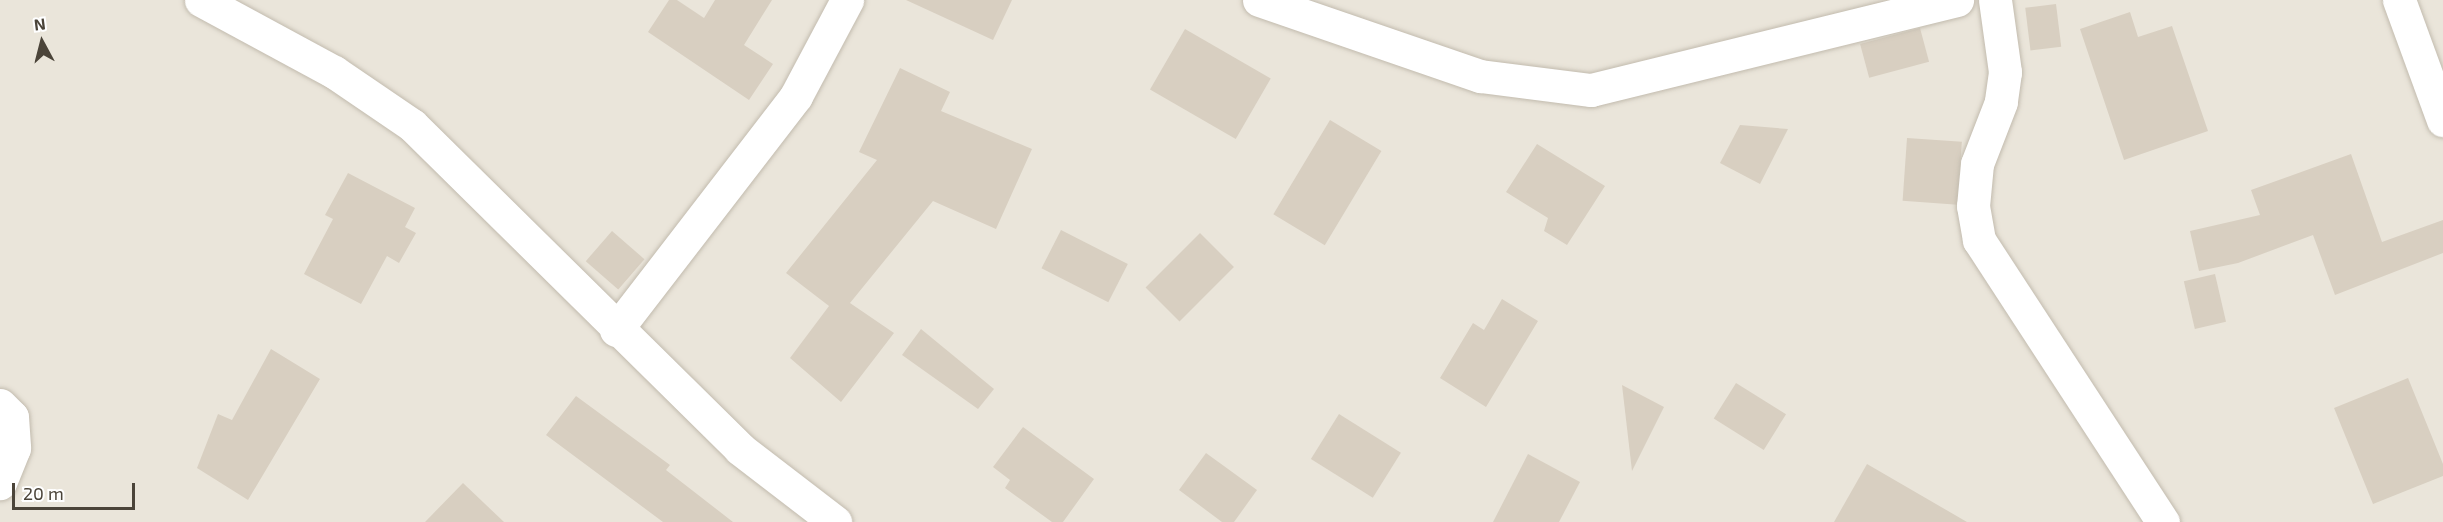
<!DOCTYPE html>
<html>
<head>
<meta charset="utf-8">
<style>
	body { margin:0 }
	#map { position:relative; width:2443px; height:522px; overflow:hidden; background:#f6f3ec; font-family:"Exo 2",sans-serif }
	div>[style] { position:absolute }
	.residential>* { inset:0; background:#eae5da; transform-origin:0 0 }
	.building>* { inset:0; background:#d8cfc1; transform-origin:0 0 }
	.roads { filter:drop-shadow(0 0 2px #c2bbae) drop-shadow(0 0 2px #c2bbae) }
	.street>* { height:33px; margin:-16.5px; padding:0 16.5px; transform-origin:16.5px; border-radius:16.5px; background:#fff }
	span { translate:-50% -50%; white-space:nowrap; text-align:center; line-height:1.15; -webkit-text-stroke:4.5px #fff; paint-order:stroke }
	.north { position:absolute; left:12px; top:12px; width:60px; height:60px; -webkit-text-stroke:4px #fff; paint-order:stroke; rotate:353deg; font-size:16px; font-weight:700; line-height:24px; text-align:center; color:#4b4439 }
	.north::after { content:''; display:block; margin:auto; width:21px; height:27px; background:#4b4439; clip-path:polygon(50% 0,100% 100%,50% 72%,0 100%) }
	.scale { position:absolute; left:12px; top:483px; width:123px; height:27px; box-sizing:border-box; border:3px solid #4b4439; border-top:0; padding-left:8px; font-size:18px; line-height:21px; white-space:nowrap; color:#4b4439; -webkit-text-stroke:4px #fff; paint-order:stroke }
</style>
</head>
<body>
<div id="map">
	<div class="residential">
		<div style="left:0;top:0;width:2443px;height:522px"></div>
	</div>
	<div class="building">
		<div style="clip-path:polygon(669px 0,677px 0,704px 18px,715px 0,772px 0,744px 45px,773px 64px,749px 100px,648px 32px)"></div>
		<div style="clip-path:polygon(906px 0,1012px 0,993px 40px)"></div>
		<div style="left:2056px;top:4px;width:43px;height:31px;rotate:83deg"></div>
		<div style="clip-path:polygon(2130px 12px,2138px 37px,2172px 26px,2208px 131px,2124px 160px,2080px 29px)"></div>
		<div style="left:1920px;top:28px;width:35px;height:62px;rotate:75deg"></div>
		<div style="left:1185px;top:29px;width:99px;height:70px;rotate:30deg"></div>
		<div style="clip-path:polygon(900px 68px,950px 92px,941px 111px,1032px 149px,996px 229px,933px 201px,850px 303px,894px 333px,841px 402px,790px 358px,829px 306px,786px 273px,877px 160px,859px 152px)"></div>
		<div style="left:1330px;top:120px;width:60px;height:110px;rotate:31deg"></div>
		<div style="clip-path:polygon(1740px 125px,1788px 129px,1760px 184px,1720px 163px)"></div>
		<div style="left:1907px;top:138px;width:55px;height:63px;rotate:4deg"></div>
		<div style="clip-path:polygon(1537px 144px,1605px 186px,1567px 245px,1544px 231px,1548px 218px,1506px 192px)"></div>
		<div style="clip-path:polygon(2351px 154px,2382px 242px,2443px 220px,2443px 253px,2335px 295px,2313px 235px,2238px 263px,2199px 271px,2190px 231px,2260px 215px,2251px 190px)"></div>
		<div style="clip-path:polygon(348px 173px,415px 208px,405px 227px,416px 233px,399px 263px,387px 256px,361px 304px,304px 274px,333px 219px,325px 215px)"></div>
		<div style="left:1061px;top:230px;width:75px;height:43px;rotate:27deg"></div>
		<div style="left:612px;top:231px;width:43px;height:40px;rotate:41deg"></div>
		<div style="left:1200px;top:233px;width:48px;height:77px;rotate:45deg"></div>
		<div style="left:2215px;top:274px;width:49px;height:32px;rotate:77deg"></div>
		<div style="clip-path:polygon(1502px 299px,1538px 321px,1486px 407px,1440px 378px,1473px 323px,1484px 330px)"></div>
		<div style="clip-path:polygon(921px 329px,994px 389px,978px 409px,902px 355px)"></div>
		<div style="clip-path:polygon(271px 349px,320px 379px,248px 500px,197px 468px,218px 414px,232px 420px)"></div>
		<div style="clip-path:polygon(2408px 378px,2443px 464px,2443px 476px,2373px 504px,2334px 408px)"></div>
		<div style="left:1736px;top:383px;width:59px;height:42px;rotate:32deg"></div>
		<div style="clip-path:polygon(1622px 385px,1664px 407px,1632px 471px)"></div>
		<div style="clip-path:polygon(576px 396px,670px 465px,666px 470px,733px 522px,663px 522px,546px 435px)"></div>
		<div style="left:1339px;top:414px;width:73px;height:53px;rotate:32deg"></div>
		<div style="clip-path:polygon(1023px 427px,1094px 479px,1063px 522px,1052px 522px,1005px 488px,1010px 480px,993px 467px)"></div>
		<div style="clip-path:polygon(1206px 453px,1257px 490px,1234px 522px,1222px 522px,1179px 490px)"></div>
		<div style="clip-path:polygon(1528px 454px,1580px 482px,1559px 522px,1493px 522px)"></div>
		<div style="clip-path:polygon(1867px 464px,1967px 522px,1834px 522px)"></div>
		<div style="clip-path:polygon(463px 483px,504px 522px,425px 522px)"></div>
	</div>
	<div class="roads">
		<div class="street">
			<div style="left:201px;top:0;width:151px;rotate:28.4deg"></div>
			<div style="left:334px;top:72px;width:94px;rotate:34.2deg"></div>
			<div style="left:412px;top:125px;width:461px;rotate:44.6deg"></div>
			<div style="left:740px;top:449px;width:120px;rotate:37.5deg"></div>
			<div style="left:1259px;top:0;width:234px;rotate:19deg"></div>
			<div style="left:1480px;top:76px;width:112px;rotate:7.2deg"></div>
			<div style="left:1591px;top:90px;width:377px;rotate:-13.8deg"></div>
			<div style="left:1995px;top:0;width:73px;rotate:82.1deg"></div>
			<div style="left:2005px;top:72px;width:30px;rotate:98deg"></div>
			<div style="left:2001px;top:102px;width:66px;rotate:111.2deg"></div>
			<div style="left:1977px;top:164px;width:42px;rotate:95.4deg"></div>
			<div style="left:1973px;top:206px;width:35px;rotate:80deg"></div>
			<div style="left:1979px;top:240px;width:337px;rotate:56.9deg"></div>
			<div style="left:2399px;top:0;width:128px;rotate:69.9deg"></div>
			<div style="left:616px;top:330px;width:295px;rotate:-52.4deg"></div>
			<div style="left:796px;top:96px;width:109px;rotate:-62deg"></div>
			<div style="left:0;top:405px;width:17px;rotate:45deg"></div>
			<div style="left:12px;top:417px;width:31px;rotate:86deg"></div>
			<div style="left:14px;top:448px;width:38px;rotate:112deg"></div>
		</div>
	</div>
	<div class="north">N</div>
	<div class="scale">20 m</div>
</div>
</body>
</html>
